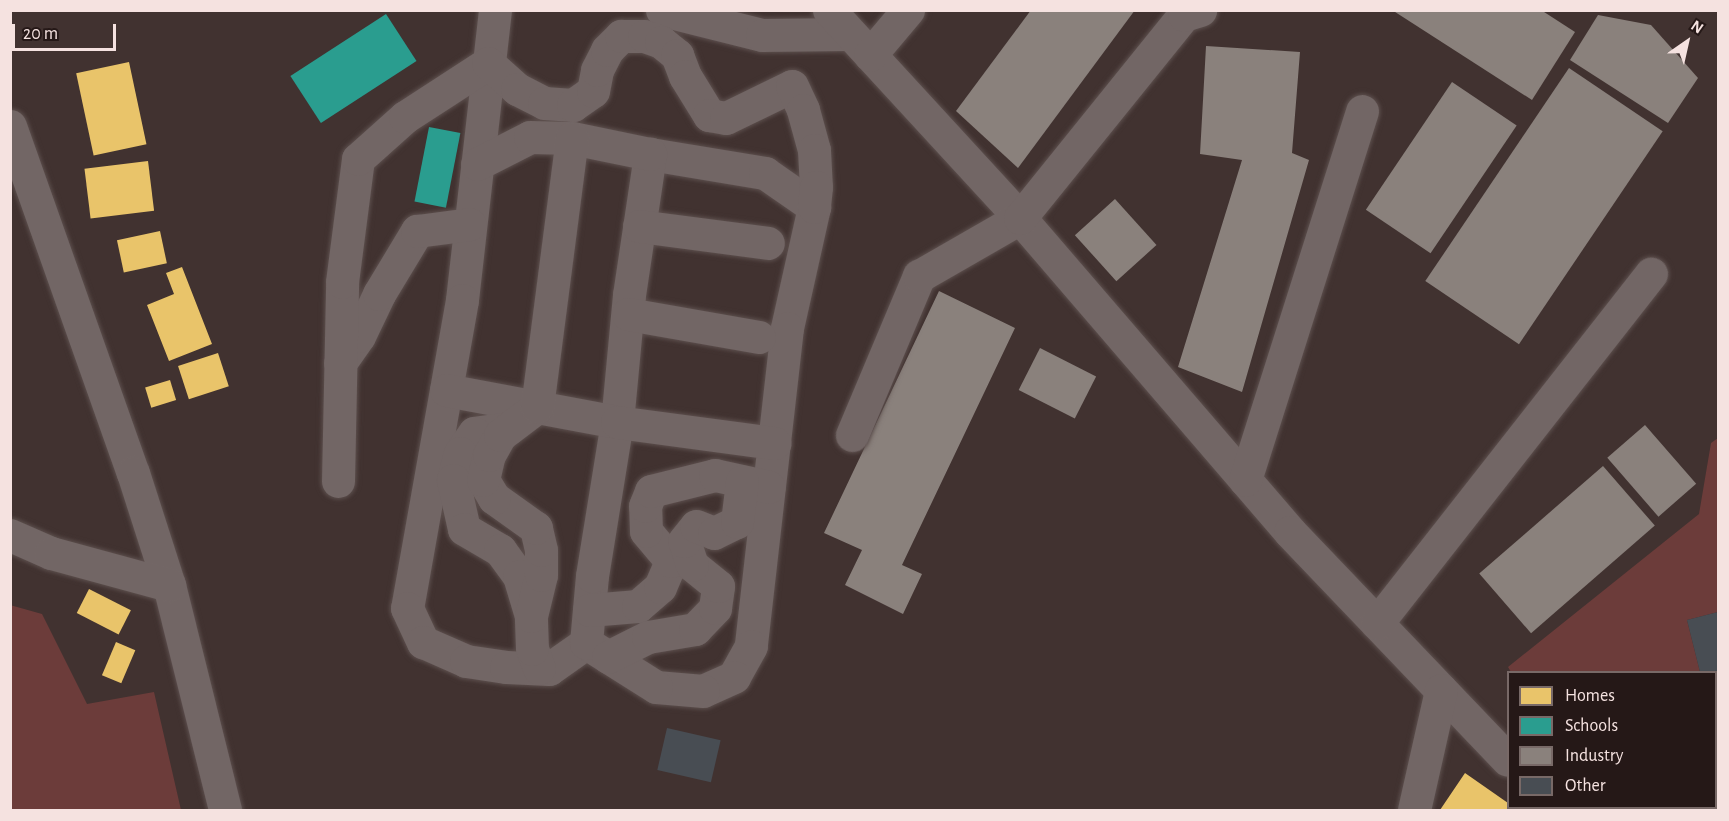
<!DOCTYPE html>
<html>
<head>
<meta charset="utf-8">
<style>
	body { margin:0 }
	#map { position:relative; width:1729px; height:821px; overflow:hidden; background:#413230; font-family:"Alegreya Sans",sans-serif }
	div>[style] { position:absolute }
	.green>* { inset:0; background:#6c3c3a }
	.homes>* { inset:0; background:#e9c46a; transform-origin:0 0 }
	.schools>* { inset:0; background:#2a9d8f; transform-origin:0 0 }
	.industry>* { inset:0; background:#8a817c; transform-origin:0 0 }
	.building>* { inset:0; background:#484d53; transform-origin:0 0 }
	.roads { filter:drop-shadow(0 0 2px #5c4f4d) drop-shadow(0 0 2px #5c4f4d) }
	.minor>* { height:33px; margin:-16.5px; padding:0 16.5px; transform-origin:16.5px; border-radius:16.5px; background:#726665 }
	span { translate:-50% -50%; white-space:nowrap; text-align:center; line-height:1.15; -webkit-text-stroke:6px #251817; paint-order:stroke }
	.frame { position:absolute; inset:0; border:12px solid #f5e2e0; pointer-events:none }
	.legend { position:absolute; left:1507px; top:671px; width:210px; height:138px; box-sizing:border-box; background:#251817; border:2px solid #786967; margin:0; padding:8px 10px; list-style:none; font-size:18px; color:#f5e2e0 }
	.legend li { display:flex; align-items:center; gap:12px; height:30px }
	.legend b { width:30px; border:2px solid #786967 }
	.north { position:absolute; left:1657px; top:12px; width:60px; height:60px; -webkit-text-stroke:4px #251817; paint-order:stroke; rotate:34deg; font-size:16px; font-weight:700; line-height:24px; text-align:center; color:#f5e2e0 }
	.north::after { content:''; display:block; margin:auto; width:21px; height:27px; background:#f5e2e0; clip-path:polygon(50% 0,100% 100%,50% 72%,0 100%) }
	.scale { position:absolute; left:12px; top:24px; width:104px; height:27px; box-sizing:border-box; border:3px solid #f5e2e0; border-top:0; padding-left:8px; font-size:18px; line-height:21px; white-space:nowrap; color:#f5e2e0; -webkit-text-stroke:4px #251817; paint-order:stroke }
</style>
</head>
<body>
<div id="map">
	<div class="green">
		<div style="clip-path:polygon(1718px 438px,1718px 612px,1687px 620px,1700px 672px,1511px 672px,1508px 667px,1699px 514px,1711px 443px)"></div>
		<div style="clip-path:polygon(10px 605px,42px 614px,87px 704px,154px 692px,181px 810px,11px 810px)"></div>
	</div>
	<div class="homes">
		<div style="left:129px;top:62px;width:84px;height:54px;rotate:78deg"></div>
		<div style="left:148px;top:161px;width:50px;height:64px;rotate:83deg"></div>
		<div style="left:160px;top:231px;width:33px;height:44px;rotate:78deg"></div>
		<div style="clip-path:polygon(182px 267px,212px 344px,169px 361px,147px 305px,174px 294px,166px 273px)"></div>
		<div style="left:218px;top:353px;width:35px;height:42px;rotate:72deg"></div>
		<div style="left:170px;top:380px;width:21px;height:26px;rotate:73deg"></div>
		<div style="left:89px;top:589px;width:47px;height:27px;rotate:27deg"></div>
		<div style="left:116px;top:642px;width:21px;height:36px;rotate:23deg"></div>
		<div style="clip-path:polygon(1465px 773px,1508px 803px,1508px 808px,1520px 810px,1440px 810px)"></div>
	</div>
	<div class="schools">
		<div style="left:386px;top:14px;width:56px;height:114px;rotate:57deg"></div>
		<div style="left:429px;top:127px;width:32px;height:76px;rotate:11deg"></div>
	</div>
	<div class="industry">
		<div style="clip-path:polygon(1031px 10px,1135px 10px,1018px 168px,956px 111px)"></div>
		<div style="clip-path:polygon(1392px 10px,1541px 10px,1575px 32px,1532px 100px)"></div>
		<div style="clip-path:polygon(1598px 15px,1651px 25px,1698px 78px,1668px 123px,1570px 60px)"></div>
		<div style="clip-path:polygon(1206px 46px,1300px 52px,1292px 153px,1309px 160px,1242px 392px,1178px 367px,1242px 160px,1200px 154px)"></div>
		<div style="left:1569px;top:68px;width:113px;height:257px;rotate:34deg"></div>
		<div style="left:1452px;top:82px;width:78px;height:154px;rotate:34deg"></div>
		<div style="left:1115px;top:199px;width:62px;height:54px;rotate:48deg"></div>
		<div style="clip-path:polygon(939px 291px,1015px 328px,902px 565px,922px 574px,903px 614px,845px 585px,862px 550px,824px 533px)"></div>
		<div style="left:1040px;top:348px;width:63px;height:47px;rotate:27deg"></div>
		<div style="left:1645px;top:425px;width:78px;height:50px;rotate:49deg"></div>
		<div style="left:1603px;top:466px;width:79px;height:164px;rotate:49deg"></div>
	</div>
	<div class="building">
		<div style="clip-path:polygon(1718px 612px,1718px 705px,1716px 705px,1716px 672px,1700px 672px,1687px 620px)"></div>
		<div style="left:667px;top:728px;width:55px;height:43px;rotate:13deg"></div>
	</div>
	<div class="roads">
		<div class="minor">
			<div style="left:495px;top:10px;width:292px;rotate:96.5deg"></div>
			<div style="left:462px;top:300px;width:313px;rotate:100.1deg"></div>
			<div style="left:407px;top:608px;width:38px;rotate:65deg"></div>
			<div style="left:423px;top:642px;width:47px;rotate:23.8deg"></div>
			<div style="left:466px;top:661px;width:40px;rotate:8.5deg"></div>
			<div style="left:506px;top:667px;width:43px;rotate:2.7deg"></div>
			<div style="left:549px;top:669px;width:45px;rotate:-35.1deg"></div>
			<div style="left:662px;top:10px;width:103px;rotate:14deg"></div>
			<div style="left:762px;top:35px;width:88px;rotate:-0.7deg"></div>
			<div style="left:829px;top:10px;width:282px;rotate:47.4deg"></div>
			<div style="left:1020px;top:218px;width:414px;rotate:49.3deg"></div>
			<div style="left:1290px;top:532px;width:315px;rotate:46.3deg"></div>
			<div style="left:870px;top:55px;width:59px;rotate:-49.8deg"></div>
			<div style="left:10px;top:126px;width:368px;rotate:70.5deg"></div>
			<div style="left:133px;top:473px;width:118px;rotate:72.2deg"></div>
			<div style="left:169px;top:585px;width:232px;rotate:76deg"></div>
			<div style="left:650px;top:154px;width:117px;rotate:9.4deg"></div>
			<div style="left:765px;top:173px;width:60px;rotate:34.8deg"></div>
			<div style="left:814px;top:207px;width:124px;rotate:102.6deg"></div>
			<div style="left:787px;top:328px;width:320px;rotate:96.5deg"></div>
			<div style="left:751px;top:646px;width:35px;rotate:119deg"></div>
			<div style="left:734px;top:677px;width:34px;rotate:156deg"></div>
			<div style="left:703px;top:691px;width:47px;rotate:-175.1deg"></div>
			<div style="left:656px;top:687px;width:83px;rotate:-147.8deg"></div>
			<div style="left:586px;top:643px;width:67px;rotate:-84.9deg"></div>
			<div style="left:592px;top:576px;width:156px;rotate:-80.8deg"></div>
			<div style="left:617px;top:422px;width:128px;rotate:-84.6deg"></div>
			<div style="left:629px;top:295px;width:143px;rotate:-81.5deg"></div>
			<div style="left:477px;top:164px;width:59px;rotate:-27deg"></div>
			<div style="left:530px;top:137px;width:42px;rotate:1.4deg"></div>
			<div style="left:572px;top:138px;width:80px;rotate:11.6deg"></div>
			<div style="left:639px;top:226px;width:130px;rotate:7.5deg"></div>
			<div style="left:628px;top:314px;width:133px;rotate:10deg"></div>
			<div style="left:340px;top:363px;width:33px;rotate:-55deg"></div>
			<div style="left:359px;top:336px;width:47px;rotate:-64.5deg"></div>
			<div style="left:379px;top:294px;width:74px;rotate:-58.9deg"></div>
			<div style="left:417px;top:231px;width:53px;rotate:-7.5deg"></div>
			<div style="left:446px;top:390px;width:174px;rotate:10.6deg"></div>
			<div style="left:617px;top:422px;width:159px;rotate:7.6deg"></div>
			<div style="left:509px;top:428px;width:35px;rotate:172deg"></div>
			<div style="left:474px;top:433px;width:24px;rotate:125deg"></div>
			<div style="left:460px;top:453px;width:28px;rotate:105deg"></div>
			<div style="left:453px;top:480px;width:50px;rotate:77.3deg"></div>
			<div style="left:464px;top:529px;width:42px;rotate:30.3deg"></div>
			<div style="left:500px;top:550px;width:32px;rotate:54deg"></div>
			<div style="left:519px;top:576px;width:42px;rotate:73.3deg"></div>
			<div style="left:852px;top:435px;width:173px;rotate:-67.2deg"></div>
			<div style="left:919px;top:276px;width:116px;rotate:-29.9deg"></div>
			<div style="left:1020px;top:218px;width:261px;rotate:-51.1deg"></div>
			<div style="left:1184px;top:15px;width:17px;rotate:-17deg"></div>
			<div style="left:1245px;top:480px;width:387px;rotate:-72.4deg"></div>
			<div style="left:338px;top:481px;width:199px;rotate:-88.8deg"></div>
			<div style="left:342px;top:282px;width:124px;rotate:-82.6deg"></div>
			<div style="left:358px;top:159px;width:63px;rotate:-41.8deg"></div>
			<div style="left:405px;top:117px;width:99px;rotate:-33deg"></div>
			<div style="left:488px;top:63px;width:39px;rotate:42deg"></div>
			<div style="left:517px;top:89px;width:30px;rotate:27deg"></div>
			<div style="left:544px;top:103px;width:29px;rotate:4deg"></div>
			<div style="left:573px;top:105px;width:24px;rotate:-35deg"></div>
			<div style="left:593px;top:91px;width:21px;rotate:-79deg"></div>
			<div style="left:597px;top:70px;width:22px;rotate:-63deg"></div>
			<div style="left:607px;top:50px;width:20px;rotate:-45deg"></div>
			<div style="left:621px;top:36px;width:23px"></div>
			<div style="left:644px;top:36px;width:18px;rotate:19deg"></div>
			<div style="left:661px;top:42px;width:21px;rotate:39deg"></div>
			<div style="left:677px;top:55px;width:22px;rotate:69deg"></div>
			<div style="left:685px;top:76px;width:46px;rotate:58.4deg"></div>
			<div style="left:709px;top:115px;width:17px;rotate:10deg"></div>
			<div style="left:726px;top:118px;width:73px;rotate:-25.9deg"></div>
			<div style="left:792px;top:86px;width:26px;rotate:65deg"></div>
			<div style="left:803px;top:110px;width:41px;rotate:74.6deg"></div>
			<div style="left:814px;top:150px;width:37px;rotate:87deg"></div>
			<div style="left:816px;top:187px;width:20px;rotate:96deg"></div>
			<div style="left:10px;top:535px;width:45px;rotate:23.7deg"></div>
			<div style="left:51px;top:553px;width:122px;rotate:15.2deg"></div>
			<div style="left:589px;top:610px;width:49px;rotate:-4.7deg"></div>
			<div style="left:638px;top:606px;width:29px;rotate:-41deg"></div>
			<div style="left:660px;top:587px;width:28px;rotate:-67deg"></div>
			<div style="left:671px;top:561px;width:39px;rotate:-130deg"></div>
			<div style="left:646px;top:531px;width:25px;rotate:-92deg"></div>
			<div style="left:645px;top:506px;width:16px;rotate:-68deg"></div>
			<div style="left:651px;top:491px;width:66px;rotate:-14deg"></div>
			<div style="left:715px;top:475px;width:55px;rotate:12.5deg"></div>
			<div style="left:1377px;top:623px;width:444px;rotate:-51.9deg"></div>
			<div style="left:608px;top:657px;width:45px;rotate:-26.6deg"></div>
			<div style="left:648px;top:637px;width:48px;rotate:-9.7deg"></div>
			<div style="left:695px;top:629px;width:29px;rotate:-46deg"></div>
			<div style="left:715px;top:608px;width:22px;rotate:-82deg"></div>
			<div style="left:718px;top:586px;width:33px;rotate:-141deg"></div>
			<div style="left:692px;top:565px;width:25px;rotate:-108deg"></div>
			<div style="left:684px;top:541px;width:19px;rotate:-51deg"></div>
			<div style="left:696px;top:526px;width:19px;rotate:21deg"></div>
			<div style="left:714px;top:533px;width:25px;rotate:-26deg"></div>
			<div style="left:737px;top:522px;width:41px;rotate:-83deg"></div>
			<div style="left:539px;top:668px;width:20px;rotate:-110deg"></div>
			<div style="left:532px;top:649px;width:33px;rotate:-92deg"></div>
			<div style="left:531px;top:616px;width:42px;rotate:-76.3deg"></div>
			<div style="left:541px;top:575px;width:25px;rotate:-90deg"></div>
			<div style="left:541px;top:550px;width:23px;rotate:-103deg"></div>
			<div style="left:536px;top:528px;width:52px;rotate:-144.5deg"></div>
			<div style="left:494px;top:498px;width:21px;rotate:-121deg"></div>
			<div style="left:483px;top:480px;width:26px;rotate:-77deg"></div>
			<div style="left:489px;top:455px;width:23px;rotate:-61deg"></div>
			<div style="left:500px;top:435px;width:46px;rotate:-37.1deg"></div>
			<div style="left:537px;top:407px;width:271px;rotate:-82.6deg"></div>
			<div style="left:1555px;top:808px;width:4px;rotate:34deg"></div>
			<div style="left:1414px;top:810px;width:123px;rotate:-77.3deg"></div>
		</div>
	</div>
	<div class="frame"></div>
	<ul class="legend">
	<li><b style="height:16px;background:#e9c46a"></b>Homes</li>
	<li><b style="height:16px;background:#2a9d8f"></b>Schools</li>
	<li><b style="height:16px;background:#8a817c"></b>Industry</li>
	<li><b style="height:16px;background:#484d53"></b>Other</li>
	</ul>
	<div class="north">N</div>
	<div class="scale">20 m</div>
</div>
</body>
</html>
